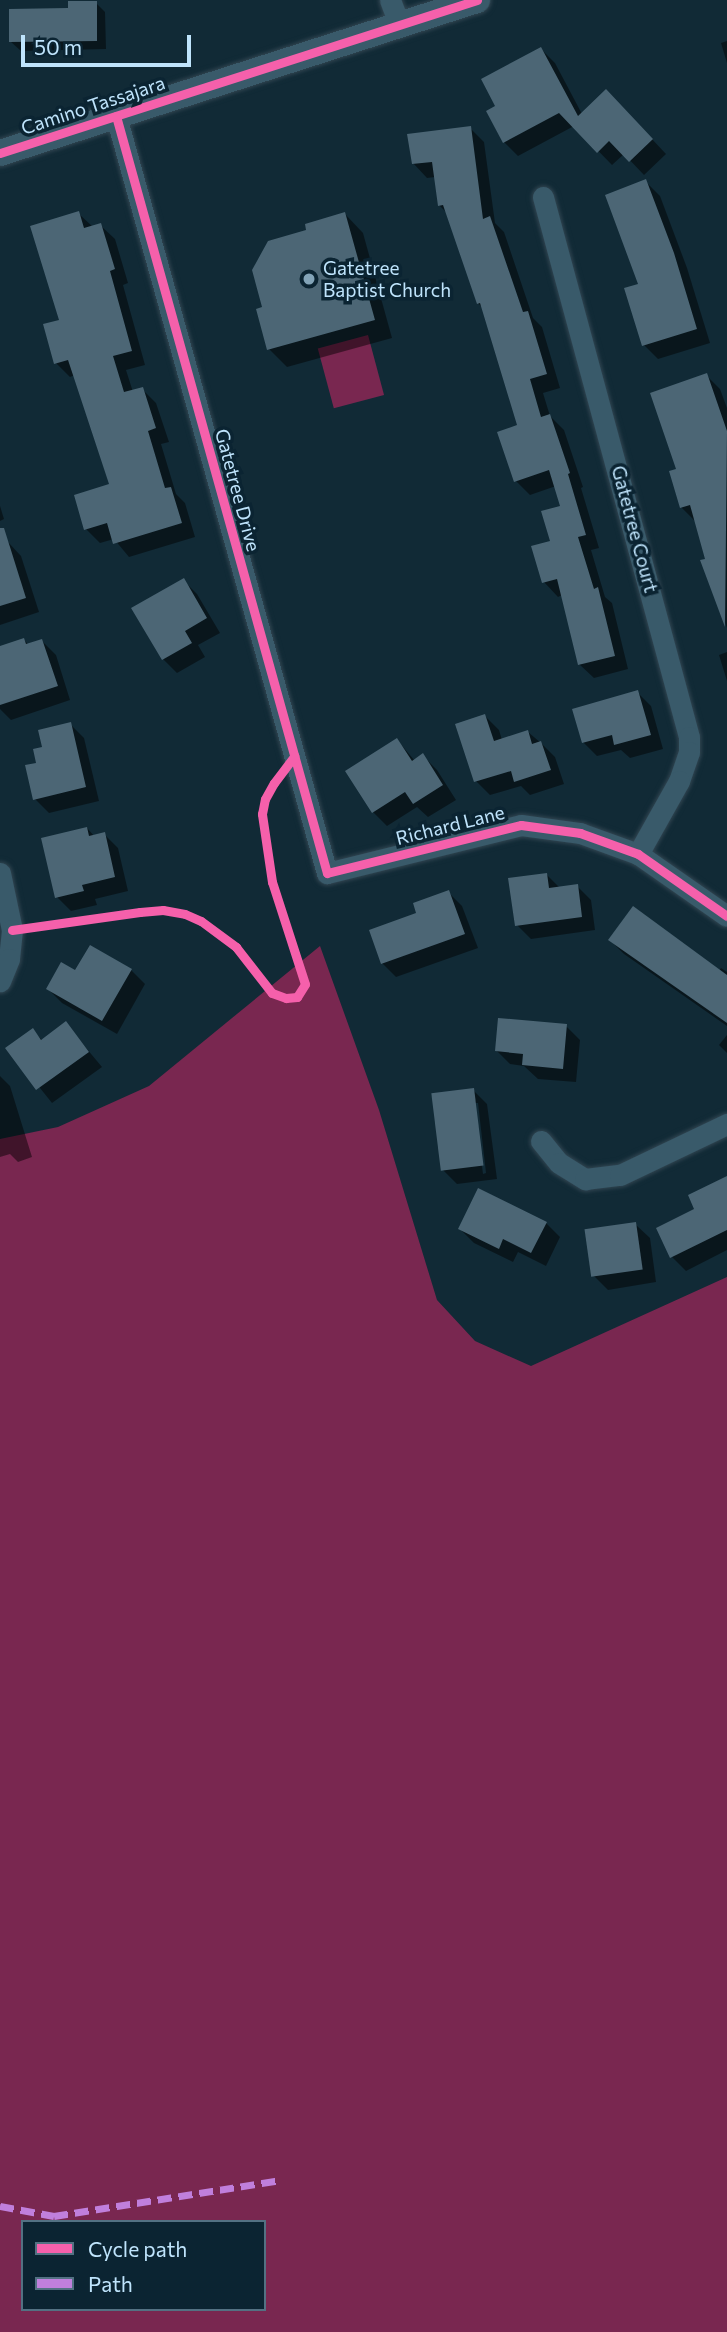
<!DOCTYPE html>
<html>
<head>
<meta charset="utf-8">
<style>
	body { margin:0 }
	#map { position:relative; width:727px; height:2332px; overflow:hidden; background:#112a36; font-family:Commissioner,sans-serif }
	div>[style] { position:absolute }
	.green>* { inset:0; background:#792750; transform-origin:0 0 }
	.shadow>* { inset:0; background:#0007 }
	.building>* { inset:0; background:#4c6675; transform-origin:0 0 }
	.roads { filter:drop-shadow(0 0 2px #314551) drop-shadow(0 0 2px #314551) }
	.minor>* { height:21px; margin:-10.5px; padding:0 10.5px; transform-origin:10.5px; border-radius:10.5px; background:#395a6a }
	.tertiary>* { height:26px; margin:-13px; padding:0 13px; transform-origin:13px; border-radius:13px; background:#395a6a }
	.quiet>* { height:7px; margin-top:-3.5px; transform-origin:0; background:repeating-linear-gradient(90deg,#c07fdc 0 14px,transparent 0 21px) }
	.cycleway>* { height:9px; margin:-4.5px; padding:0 4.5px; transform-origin:4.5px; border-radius:4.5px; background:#f560ab }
	.dots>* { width:19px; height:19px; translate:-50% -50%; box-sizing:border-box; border:4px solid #0b2432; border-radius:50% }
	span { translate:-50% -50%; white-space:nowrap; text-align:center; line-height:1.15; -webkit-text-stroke:7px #0b2432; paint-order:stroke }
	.street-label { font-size:19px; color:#bfe4fc }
	.poi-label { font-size:19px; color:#bfe4fc }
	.left { translate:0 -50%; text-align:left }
	.legend { position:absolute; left:21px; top:2220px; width:245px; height:91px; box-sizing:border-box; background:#0b2432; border:2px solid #537183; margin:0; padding:9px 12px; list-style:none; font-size:21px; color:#bfe4fc }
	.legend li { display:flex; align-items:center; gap:14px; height:35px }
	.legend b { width:35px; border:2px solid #537183 }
	.scale { position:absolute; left:21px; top:35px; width:170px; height:32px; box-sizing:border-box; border:4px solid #bfe4fc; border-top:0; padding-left:9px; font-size:21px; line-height:24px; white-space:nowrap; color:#bfe4fc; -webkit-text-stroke:5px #0b2432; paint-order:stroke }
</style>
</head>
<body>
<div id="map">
	<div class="green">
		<div style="left:368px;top:335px;width:62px;height:52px;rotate:75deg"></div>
		<div style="clip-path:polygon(evenodd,320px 946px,379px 1110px,437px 1300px,475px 1341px,531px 1366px,727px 1277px,727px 2332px,0 2332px,0 1139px,58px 1127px,149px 1086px,320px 946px,23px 2222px,264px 2222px,264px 2309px,23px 2309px,23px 2222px)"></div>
	</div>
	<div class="shadow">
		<div style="clip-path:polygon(96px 3px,105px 12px,106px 49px,21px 51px,11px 42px,70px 10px)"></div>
		<div style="clip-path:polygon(727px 41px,727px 63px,721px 43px)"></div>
		<div style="clip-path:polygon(541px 49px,555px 63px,582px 114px,620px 105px,666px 154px,644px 175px,624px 154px,612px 165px,574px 126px,518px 156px,504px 142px,498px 107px)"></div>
		<div style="clip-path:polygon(470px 128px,484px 142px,495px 223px,504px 232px,533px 318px,542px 327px,560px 388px,543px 393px,550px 416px,564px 430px,583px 487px,581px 488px,599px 548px,591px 550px,605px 597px,612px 603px,628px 669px,594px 678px,579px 664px,562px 595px,558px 597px,544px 582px,563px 507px,556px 486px,530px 495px,516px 481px,519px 426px,484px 309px,478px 303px,448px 214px,439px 205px,435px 177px,427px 178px,413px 163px)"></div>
		<div style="clip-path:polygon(646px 182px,660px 196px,687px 268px,710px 343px,658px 359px,644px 345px,640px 285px)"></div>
		<div style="clip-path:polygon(78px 213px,93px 227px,100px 225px,115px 239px,128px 283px,123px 285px,145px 365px,126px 370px,133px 392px,142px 389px,156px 403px,169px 442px,161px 444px,176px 494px,185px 503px,195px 537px,129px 557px,114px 539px,100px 543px,86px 529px,111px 486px,75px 375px,70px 377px,56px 363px)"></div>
		<div style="clip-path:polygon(345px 214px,363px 233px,392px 338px,287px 367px,269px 349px,264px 308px,309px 231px)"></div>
		<div style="clip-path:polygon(706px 375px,720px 389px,727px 408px,727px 628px,703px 561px,707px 560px,695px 521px,681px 507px,679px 470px)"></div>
		<div style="clip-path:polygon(0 506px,4px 519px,0 521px)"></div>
		<div style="clip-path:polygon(7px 541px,21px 556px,39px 612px,0 625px,0 544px)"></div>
		<div style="clip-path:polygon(183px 580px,197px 594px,220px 633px,198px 645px,205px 657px,177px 673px,163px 659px)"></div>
		<div style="clip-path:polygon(24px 640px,29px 645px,42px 641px,56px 655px,70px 700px,11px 720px,0 709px,0 648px)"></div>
		<div style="clip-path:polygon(727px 652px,727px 681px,719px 655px)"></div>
		<div style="clip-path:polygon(637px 692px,651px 706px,663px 749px,630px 758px,621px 750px,597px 756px,583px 742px)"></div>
		<div style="clip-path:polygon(485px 716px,499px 730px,502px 740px,528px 732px,541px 743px,555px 757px,564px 784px,530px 795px,521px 786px,490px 795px,476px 781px)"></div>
		<div style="clip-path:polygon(70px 724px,84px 738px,99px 801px,49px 813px,35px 799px,38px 764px,44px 748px)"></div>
		<div style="clip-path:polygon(397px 740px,415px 761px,423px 756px,437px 770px,456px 800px,428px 817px,417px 807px,387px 826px,373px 812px)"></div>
		<div style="clip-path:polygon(87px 828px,95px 837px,104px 834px,118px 848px,128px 891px,95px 899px,97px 905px,71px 911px,57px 897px)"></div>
		<div style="clip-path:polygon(547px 875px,560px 888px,577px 886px,591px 900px,595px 930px,531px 939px,517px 925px)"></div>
		<div style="clip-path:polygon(448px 892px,462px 906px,478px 948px,396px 977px,382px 963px)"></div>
		<div style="clip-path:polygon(610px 940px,719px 971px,721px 968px,727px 972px,727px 1026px,624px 954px)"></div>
		<div style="clip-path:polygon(131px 970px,145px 984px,117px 1034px,62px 1003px,48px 989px,76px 972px)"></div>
		<div style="clip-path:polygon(66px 1024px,102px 1067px,52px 1103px,8px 1048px,32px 1030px,43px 1041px)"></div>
		<div style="clip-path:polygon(566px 1026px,580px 1040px,576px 1082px,538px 1079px,524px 1066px,510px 1064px,496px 1050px)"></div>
		<div style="clip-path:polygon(727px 1035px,727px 1053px,719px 1045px)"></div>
		<div style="clip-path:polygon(0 1076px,10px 1086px,32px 1157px,18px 1162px,10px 1154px,0 1157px)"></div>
		<div style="clip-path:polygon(evenodd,473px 1090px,487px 1104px,497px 1179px,457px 1184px,442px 1169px,473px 1090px,474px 1103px,478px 1103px,486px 1173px,483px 1174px,474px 1103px)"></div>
		<div style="clip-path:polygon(727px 1178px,727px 1250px,686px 1271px,672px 1257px,697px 1209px)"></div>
		<div style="clip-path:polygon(546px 1223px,560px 1237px,546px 1266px,518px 1252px,513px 1262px,474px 1243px,460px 1229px)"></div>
		<div style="clip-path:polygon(635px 1224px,650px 1238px,656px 1282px,608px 1290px,594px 1276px)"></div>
	</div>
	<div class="building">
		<div style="clip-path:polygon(68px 1px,97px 1px,97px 41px,9px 42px,9px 9px,68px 8px)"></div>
		<div style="clip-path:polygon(541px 47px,578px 116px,606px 89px,653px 139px,629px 162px,609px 141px,597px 153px,559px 113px,503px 143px,486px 111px,495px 106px,481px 79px)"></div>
		<div style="clip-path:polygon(471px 126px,483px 219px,490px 216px,523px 312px,528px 311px,547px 374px,530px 379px,541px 417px,550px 414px,570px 473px,568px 474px,586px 535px,578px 537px,594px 589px,598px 587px,615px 656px,578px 665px,557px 579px,542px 583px,531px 546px,550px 541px,541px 511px,560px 506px,549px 470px,514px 482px,497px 432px,517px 425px,480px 303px,477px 304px,443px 205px,438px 206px,432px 162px,412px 164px,407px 134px)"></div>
		<div style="clip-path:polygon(646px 179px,674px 253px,697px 329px,642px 346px,624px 288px,638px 284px,605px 195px)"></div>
		<div style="clip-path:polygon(79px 211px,84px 228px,101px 223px,115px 269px,110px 271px,132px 351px,113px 356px,124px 392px,143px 387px,156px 428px,148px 431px,165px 488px,171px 487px,182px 523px,113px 544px,107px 523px,84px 530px,74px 495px,109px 484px,68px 360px,54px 364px,43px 324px,59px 320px,30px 226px)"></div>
		<div style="clip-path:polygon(345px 212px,375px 320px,267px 350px,256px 309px,262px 307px,252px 270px,268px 241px,306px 230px,305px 224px)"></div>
		<div style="clip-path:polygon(707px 373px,727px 431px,725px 627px,700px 560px,705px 559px,690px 505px,680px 508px,669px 471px,676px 469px,650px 393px)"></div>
		<div style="clip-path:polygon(0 528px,4px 528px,26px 598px,0 606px)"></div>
		<div style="clip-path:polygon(184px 578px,207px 618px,185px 631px,192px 643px,162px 660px,131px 608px)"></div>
		<div style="clip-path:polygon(24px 638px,26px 644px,42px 639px,58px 686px,0 705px,0 646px)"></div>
		<div style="clip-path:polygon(638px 690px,651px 735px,614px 745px,612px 735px,582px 743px,572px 709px)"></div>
		<div style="clip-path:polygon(485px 714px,494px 741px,528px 730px,532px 744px,541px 741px,551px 770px,514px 782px,511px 771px,474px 782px,455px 724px)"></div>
		<div style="clip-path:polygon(71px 722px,86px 787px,33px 800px,25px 765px,36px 763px,33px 749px,42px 747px,38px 730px)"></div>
		<div style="clip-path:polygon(397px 738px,412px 761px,423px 753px,443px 785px,413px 804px,405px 792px,372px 813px,345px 771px)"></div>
		<div style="clip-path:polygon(87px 827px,89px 836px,105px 832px,115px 877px,82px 885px,84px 891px,55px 898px,41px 838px)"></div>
		<div style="clip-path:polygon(547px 873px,549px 888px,578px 884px,582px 917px,515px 926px,508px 878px)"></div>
		<div style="clip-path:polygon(449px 890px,465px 934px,381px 964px,369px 930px,416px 913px,413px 903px)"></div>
		<div style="clip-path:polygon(633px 906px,727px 975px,727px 1023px,608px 940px)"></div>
		<div style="clip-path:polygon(90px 945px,132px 969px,102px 1021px,46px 989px,61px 962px,75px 970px)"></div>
		<div style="clip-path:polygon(498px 1018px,567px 1024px,563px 1069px,522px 1065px,523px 1054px,495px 1051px)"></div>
		<div style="clip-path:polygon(66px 1021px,89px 1052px,36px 1090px,5px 1048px,33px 1028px,41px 1040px)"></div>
		<div style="left:474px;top:1088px;width:78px;height:43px;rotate:83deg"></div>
		<div style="clip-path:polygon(727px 1176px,727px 1230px,670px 1258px,656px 1228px,694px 1209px,688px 1195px)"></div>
		<div style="clip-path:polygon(478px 1188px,547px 1222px,531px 1253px,503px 1239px,499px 1249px,458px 1229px)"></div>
		<div style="left:636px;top:1222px;width:48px;height:52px;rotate:82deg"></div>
	</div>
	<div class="roads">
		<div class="minor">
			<div style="left:390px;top:0;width:28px;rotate:69deg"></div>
			<div style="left:116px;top:116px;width:786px;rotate:74.43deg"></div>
			<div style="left:327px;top:873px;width:200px;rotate:-13.9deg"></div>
			<div style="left:521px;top:825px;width:60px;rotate:7.7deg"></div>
			<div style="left:580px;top:833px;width:62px;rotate:19.9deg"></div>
			<div style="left:638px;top:854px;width:108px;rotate:34.9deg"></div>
			<div style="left:543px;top:197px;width:559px;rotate:74.87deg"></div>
			<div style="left:689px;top:737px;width:15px;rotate:90deg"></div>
			<div style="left:689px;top:752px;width:31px;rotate:109deg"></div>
			<div style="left:679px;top:781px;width:84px;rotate:119.3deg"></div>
			<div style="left:0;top:873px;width:58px;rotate:78.1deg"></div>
			<div style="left:12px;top:930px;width:29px;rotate:96deg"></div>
			<div style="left:9px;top:959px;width:24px;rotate:112deg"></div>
			<div style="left:541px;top:1141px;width:28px;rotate:51deg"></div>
			<div style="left:559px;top:1163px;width:31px;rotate:32deg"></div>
			<div style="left:585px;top:1179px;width:35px;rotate:-7deg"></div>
			<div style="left:620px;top:1175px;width:119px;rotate:-25.5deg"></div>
		</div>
		<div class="tertiary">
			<div style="left:0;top:153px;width:501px;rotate:-17.78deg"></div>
		</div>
	</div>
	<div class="quiet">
		<div style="left:0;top:2206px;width:55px;rotate:10.5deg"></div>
		<div style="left:54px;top:2216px;width:230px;rotate:-9deg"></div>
	</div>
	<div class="cycleway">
		<div style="left:116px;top:116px;width:786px;rotate:74.43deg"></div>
		<div style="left:327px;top:873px;width:200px;rotate:-13.9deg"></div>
		<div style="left:521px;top:825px;width:60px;rotate:7.7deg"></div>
		<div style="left:580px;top:833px;width:62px;rotate:19.9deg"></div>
		<div style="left:638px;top:854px;width:108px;rotate:34.9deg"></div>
		<div style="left:0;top:153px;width:501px;rotate:-17.78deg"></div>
		<div style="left:12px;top:930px;width:129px;rotate:-8deg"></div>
		<div style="left:140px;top:912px;width:23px;rotate:-5deg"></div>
		<div style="left:163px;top:910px;width:22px;rotate:10deg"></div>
		<div style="left:185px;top:914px;width:17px;rotate:24deg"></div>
		<div style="left:201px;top:921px;width:44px;rotate:36.6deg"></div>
		<div style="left:236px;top:947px;width:58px;rotate:52deg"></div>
		<div style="left:272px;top:993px;width:15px;rotate:20deg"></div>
		<div style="left:286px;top:998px;width:11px;rotate:-5deg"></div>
		<div style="left:297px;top:997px;width:15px;rotate:-58deg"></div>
		<div style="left:305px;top:984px;width:107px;rotate:-107.9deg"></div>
		<div style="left:272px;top:882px;width:69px;rotate:-98.4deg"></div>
		<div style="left:262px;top:814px;width:15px;rotate:-79deg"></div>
		<div style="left:265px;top:799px;width:18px;rotate:-61deg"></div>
		<div style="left:274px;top:783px;width:34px;rotate:-53deg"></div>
	</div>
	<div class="dots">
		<div style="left:309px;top:279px;background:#82a3b7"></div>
	</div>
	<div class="street-label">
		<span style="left:93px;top:105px;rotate:-18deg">Camino Tassajara</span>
		<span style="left:238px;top:490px;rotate:75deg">Gatetree Drive</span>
		<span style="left:635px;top:529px;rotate:75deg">Gatetree Court</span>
		<span style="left:450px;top:825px;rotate:-14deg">Richard Lane</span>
	</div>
	<div class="poi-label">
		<span class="left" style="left:323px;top:279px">Gatetree<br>Baptist Church</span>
	</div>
	<ul class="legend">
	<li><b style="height:9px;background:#f560ab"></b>Cycle path</li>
	<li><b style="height:9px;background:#c07fdc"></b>Path</li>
	</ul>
	<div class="scale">50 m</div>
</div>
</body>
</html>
